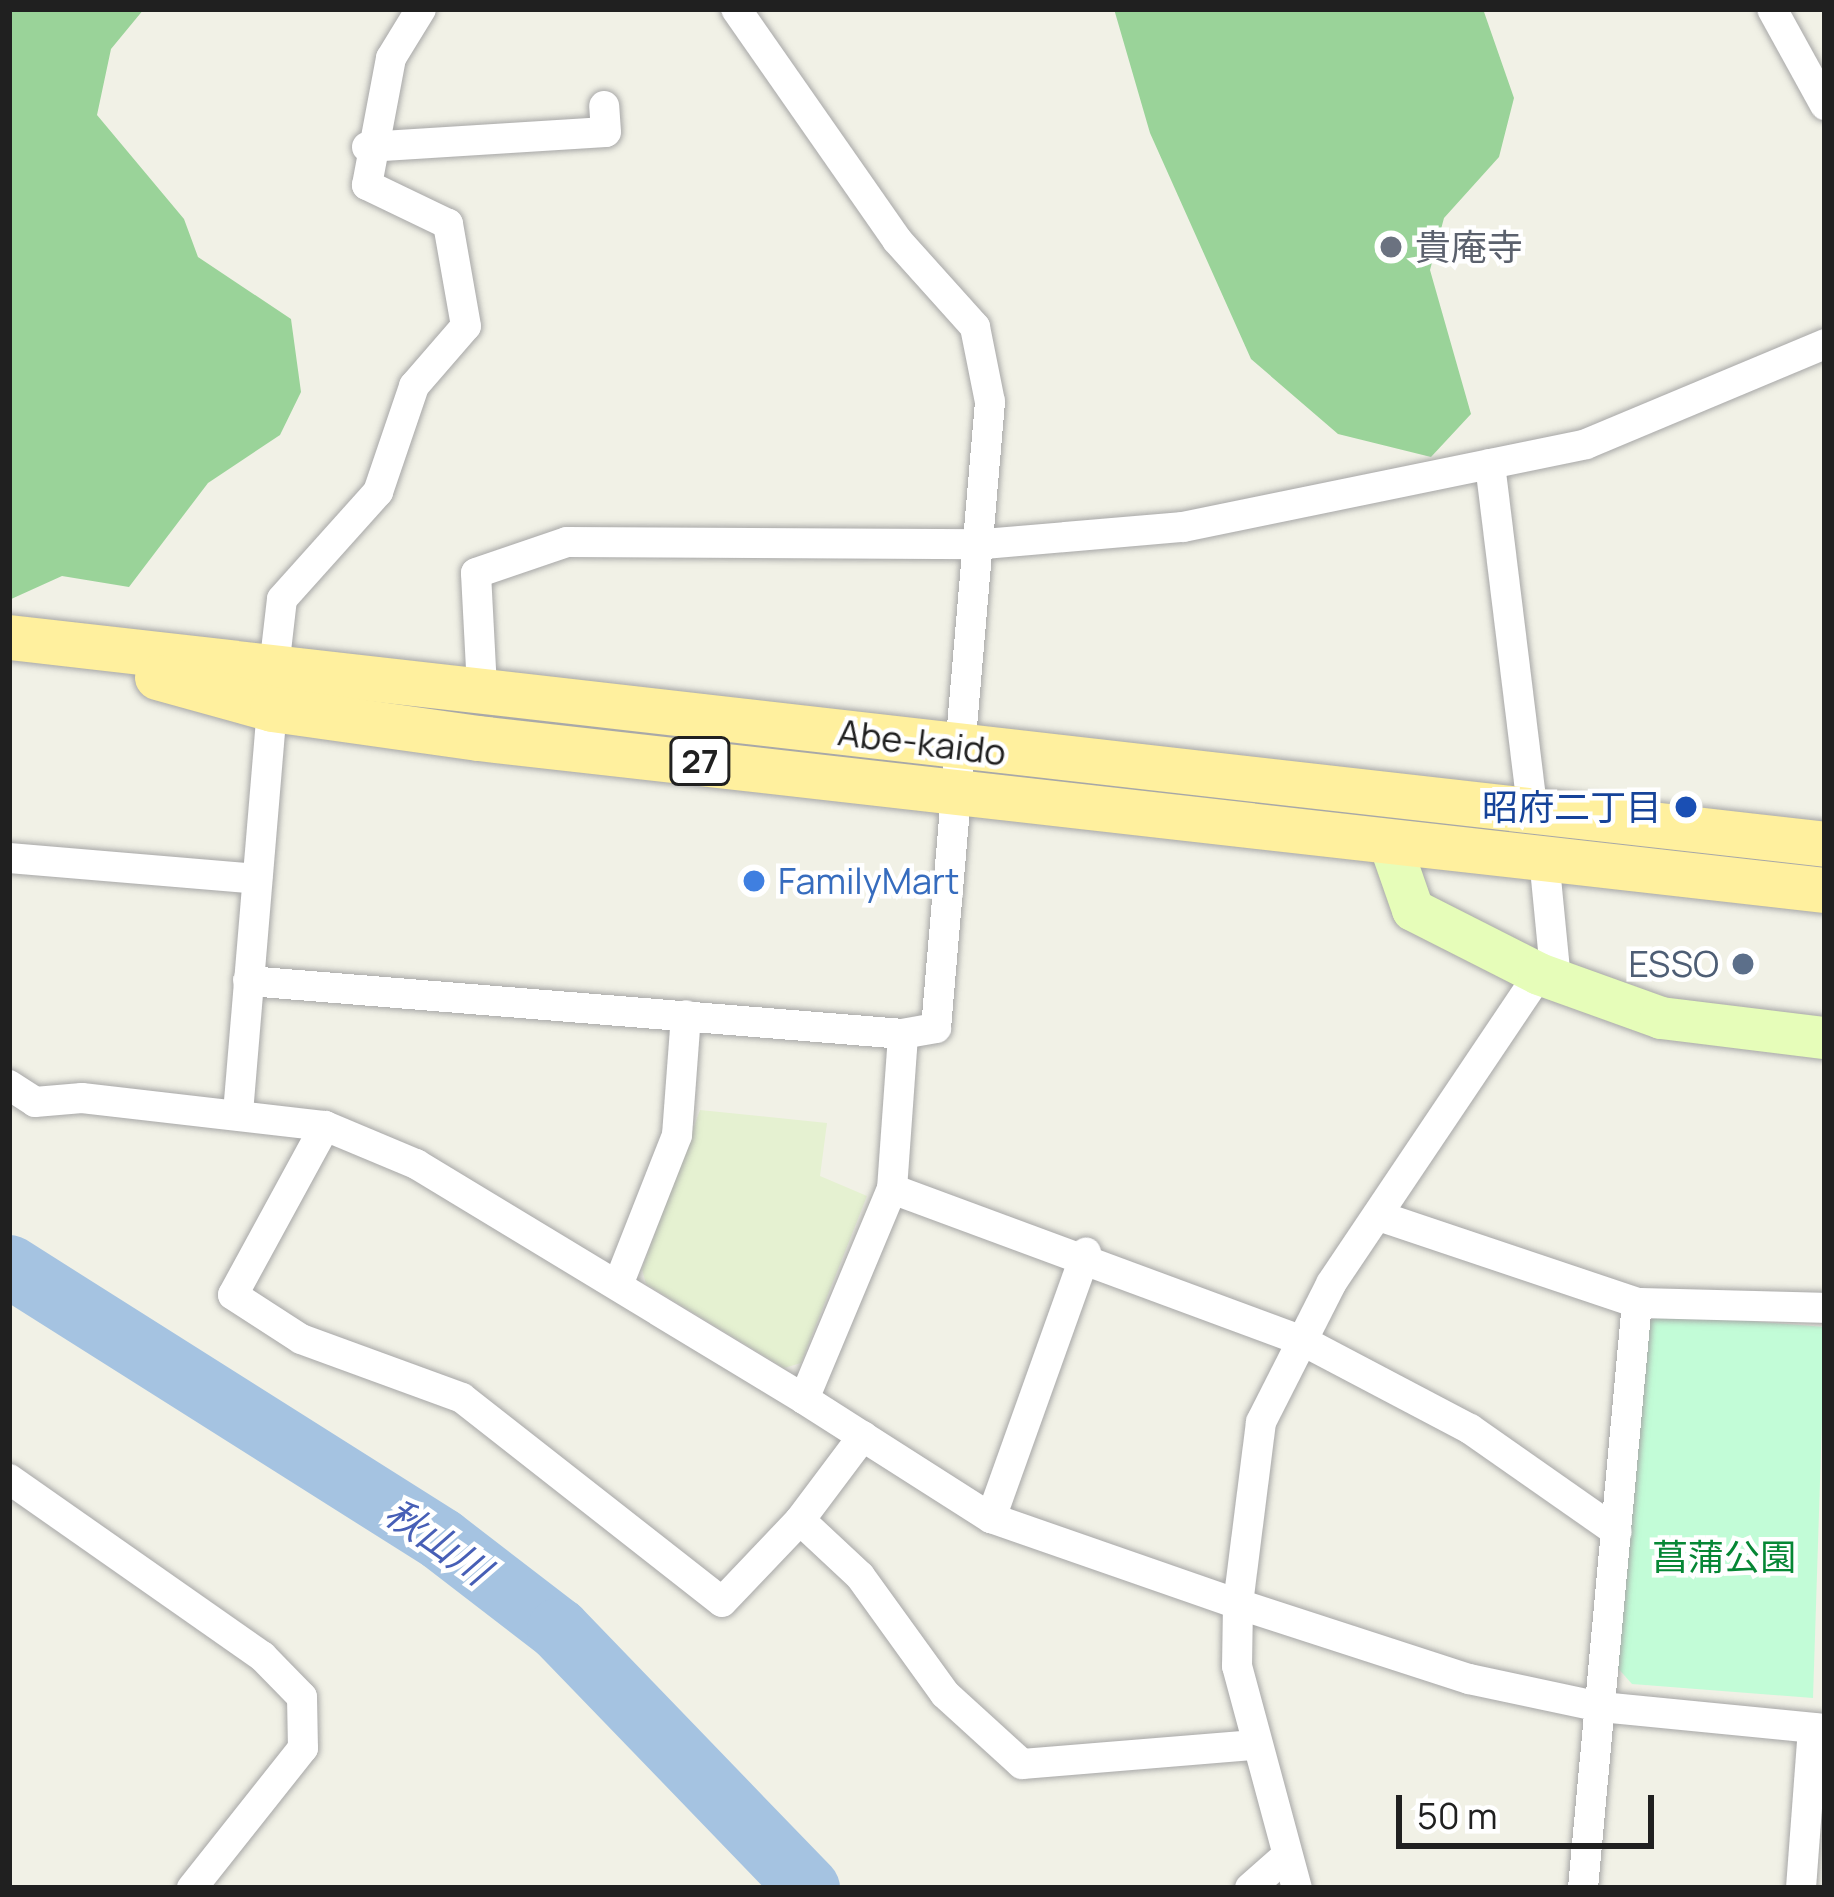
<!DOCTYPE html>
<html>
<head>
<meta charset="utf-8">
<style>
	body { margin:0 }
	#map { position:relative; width:1834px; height:1897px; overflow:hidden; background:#f1f1e6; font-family:Manrope,"Noto Sans JP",sans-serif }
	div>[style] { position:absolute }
	.farmland>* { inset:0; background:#e5f1d1 }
	.forest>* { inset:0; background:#9ad399 }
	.park>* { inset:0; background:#c2fcd7 }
	.river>* { height:63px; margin:-31.5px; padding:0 31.5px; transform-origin:31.5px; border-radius:31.5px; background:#a5c3e1 }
	.roads { filter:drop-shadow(0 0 3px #a7a7a7) drop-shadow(0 0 3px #a7a7a7) }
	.street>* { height:30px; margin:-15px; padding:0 15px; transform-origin:15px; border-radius:15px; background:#fff }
	.secondary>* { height:42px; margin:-21px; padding:0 21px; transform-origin:21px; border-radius:21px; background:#e6fdb9 }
	.primary>* { height:45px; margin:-22.5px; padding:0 22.5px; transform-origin:22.5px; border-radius:22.5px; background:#fff09e }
	.dots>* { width:33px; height:33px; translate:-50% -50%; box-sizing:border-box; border:6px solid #fff; border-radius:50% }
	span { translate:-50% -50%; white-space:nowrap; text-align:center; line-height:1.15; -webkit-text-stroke:9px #fff; paint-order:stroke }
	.shield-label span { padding:3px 9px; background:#fff; border:3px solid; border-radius:9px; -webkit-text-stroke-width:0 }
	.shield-label { font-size:33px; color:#202020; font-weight:700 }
	.worship-label { font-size:36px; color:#5b616d }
	.left { translate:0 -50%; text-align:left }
	.street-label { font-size:36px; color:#202020 }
	.transit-label { font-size:36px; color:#164399 }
	.right { translate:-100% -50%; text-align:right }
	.shop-label { font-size:36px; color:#366cbe }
	.service-label { font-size:36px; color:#4e5e75 }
	.park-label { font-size:36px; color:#068735 }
	.water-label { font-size:39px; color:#475fb6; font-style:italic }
	.frame { position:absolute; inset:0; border:12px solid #202020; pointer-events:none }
	.scale { position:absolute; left:1396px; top:1795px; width:258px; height:54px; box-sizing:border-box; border:6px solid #202020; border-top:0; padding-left:15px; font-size:36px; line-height:42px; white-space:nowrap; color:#202020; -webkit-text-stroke:9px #fff; paint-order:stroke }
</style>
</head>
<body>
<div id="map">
	<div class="farmland">
		<div style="clip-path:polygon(700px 1110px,827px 1123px,820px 1176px,867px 1196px,801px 1363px,784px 1368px,646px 1284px,642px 1269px)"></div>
	</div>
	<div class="forest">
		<div style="clip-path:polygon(9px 9px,144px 9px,111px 49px,97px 115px,184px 219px,198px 257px,291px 319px,301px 392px,280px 435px,208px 483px,129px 587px,62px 576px,9px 600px)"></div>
		<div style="clip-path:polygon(1114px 9px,1483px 9px,1514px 98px,1499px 157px,1444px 218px,1430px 270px,1471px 414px,1431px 457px,1338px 434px,1251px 359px,1150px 133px)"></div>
	</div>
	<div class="park">
		<div style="clip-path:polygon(1659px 1314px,1825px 1327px,1813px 1698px,1632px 1684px,1616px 1666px,1640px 1329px)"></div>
	</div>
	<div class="river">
		<div style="left:9px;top:1266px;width:511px;rotate:32.29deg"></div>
		<div style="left:441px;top:1539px;width:148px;rotate:37.6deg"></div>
		<div style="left:558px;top:1629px;width:360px;rotate:46deg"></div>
	</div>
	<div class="roads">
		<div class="street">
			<div style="left:736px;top:9px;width:282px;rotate:55.1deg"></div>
			<div style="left:897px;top:240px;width:117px;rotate:48.1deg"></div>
			<div style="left:975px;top:327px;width:76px;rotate:78.7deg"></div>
			<div style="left:990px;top:402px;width:628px;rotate:94.93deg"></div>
			<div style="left:936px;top:1028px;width:34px;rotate:170deg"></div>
			<div style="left:1772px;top:9px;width:110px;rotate:61.1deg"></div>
			<div style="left:367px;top:147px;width:239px;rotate:-3.6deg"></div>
			<div style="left:606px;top:132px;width:26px;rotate:-94deg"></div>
			<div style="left:1490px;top:464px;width:346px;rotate:83deg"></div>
			<div style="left:274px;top:668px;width:69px;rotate:-83.4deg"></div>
			<div style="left:282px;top:599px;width:144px;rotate:-48.1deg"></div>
			<div style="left:378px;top:492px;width:112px;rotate:-71.2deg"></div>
			<div style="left:414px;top:386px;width:79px;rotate:-49.1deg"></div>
			<div style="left:466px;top:326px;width:104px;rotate:-100deg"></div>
			<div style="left:448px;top:224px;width:90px;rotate:-154.3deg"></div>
			<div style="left:367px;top:185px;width:129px;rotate:-79.3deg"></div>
			<div style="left:391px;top:58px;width:57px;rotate:-58.5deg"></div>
			<div style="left:482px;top:688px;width:115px;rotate:-93deg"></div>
			<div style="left:476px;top:573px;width:96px;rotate:-18.8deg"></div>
			<div style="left:567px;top:542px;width:417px;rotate:0.3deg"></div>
			<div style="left:984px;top:544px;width:200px;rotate:-4.9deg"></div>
			<div style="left:1183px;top:527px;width:411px;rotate:-11.6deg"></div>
			<div style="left:1586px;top:444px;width:259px;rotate:-22.7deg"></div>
			<div style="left:9px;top:858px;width:249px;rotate:4.8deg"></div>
			<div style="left:1544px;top:858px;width:124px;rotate:84.4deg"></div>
			<div style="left:1539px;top:974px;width:373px;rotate:123.9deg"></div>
			<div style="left:1331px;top:1284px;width:155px;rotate:116.9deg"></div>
			<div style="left:1261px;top:1422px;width:183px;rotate:97.2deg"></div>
			<div style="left:1238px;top:1604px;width:243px;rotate:18deg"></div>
			<div style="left:1469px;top:1679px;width:135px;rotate:12deg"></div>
			<div style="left:1601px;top:1707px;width:225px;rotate:5.6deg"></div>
			<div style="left:9px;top:1085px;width:31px;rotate:33deg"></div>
			<div style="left:35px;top:1102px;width:47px;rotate:-4.9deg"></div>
			<div style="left:82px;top:1098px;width:245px;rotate:6.6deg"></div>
			<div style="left:325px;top:1126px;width:99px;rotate:22.7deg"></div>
			<div style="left:416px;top:1164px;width:454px;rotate:31.2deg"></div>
			<div style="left:804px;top:1399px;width:228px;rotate:-67.3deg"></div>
			<div style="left:892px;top:1189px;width:155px;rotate:-85.9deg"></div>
			<div style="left:903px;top:1034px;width:657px;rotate:-175.37deg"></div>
			<div style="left:238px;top:1113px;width:405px;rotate:-85.2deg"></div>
			<div style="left:325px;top:1126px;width:192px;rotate:118.6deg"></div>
			<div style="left:233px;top:1295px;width:81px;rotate:32.9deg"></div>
			<div style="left:301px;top:1339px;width:171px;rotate:20.1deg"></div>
			<div style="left:462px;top:1398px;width:330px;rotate:38.1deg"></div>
			<div style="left:722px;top:1602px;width:113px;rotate:-46.4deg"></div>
			<div style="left:892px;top:1189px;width:436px;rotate:20.3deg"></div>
			<div style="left:1301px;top:1340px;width:191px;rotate:27.8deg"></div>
			<div style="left:1470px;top:1429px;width:179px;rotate:35deg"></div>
			<div style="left:1379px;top:1216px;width:272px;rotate:18.6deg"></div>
			<div style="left:618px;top:1285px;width:161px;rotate:-68.5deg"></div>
			<div style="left:677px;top:1135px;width:120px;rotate:-85.7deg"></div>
			<div style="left:804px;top:1399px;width:222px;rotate:32.5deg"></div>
			<div style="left:991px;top:1518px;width:262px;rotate:19.2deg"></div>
			<div style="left:1238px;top:1604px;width:62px;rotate:90.9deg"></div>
			<div style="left:1237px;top:1666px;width:230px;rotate:74.9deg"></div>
			<div style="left:863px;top:1436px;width:105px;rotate:126.9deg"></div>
			<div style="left:800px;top:1520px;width:82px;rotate:43deg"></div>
			<div style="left:860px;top:1576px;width:145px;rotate:54.2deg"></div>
			<div style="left:945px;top:1694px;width:104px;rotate:42.3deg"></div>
			<div style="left:1022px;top:1764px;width:234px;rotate:-4.7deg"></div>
			<div style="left:9px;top:1479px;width:309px;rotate:35deg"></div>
			<div style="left:262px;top:1656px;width:57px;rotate:45.7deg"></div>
			<div style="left:302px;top:1697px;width:51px;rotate:88.9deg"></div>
			<div style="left:303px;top:1748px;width:179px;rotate:128.4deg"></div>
			<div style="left:991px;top:1518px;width:282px;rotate:-70.3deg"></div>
			<div style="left:1250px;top:1888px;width:45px;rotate:-41.4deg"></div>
			<div style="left:1583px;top:1888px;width:587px;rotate:-84.73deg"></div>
			<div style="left:1637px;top:1303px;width:188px;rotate:1.5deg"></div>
			<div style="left:1801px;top:1888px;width:160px;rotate:-85.7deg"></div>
		</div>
		<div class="secondary">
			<div style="left:1389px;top:841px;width:73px;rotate:70.8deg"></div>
			<div style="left:1413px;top:910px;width:141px;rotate:26.9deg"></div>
			<div style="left:1539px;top:974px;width:130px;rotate:19.8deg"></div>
			<div style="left:1661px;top:1018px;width:165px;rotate:7deg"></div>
		</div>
		<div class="primary">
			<div style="left:9px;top:637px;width:1828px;rotate:6.5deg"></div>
			<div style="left:157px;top:677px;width:119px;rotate:15.5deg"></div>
			<div style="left:272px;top:709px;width:208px;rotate:8deg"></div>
			<div style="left:478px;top:738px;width:1356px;rotate:6.44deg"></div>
		</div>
	</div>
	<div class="dots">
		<div style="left:1391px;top:247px;background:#6b7280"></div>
		<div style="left:1686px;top:807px;background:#1a4fb4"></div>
		<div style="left:754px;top:881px;background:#3f7fe0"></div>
		<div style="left:1743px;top:964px;background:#5c6f8a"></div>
	</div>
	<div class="shield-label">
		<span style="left:700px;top:761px">27</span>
	</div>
	<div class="worship-label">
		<span class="left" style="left:1415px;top:247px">貴庵寺</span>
	</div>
	<div class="street-label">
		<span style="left:922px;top:742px;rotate:7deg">Abe-kaido</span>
	</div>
	<div class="transit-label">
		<span class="right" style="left:1662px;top:807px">昭府二丁目</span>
	</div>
	<div class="shop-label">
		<span class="left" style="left:778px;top:881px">FamilyMart</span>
	</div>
	<div class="service-label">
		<span class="right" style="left:1719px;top:964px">ESSO</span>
	</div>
	<div class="park-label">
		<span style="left:1724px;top:1557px">菖蒲公園</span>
	</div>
	<div class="water-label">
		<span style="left:438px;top:1541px;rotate:35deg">秋山川</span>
	</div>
	<div class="frame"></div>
	<div class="scale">50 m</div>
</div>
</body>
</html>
